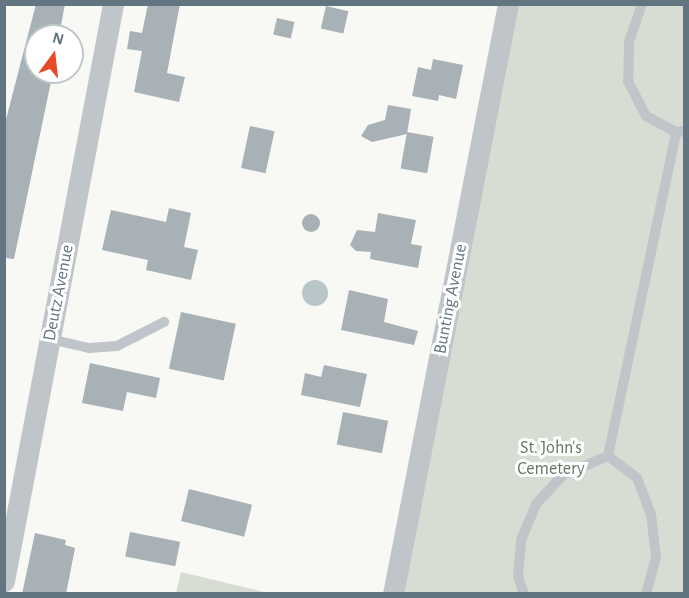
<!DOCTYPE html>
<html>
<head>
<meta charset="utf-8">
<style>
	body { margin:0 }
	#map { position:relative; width:689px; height:598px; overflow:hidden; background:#f8f8f5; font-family:"Alegreya Sans",sans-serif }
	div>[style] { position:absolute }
	.green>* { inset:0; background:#d8ddd4 }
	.water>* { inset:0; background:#b8c5c9 }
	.round { border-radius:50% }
	.building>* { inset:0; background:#a7b1b6; transform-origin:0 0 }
	.service>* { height:10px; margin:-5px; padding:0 5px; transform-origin:5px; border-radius:5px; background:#c0c5c9 }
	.minor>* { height:21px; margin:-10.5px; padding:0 10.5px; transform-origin:10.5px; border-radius:10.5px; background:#c0c5c9 }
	span { translate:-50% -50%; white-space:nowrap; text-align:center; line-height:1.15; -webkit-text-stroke:6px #fff; paint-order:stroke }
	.street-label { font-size:18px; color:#627580 }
	.park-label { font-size:18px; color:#667861 }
	.frame { position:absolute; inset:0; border:6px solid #627580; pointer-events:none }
	.north { position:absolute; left:24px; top:24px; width:60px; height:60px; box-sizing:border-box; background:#fff; border:2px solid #c0c8cc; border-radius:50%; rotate:15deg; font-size:16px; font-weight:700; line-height:24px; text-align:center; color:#627580 }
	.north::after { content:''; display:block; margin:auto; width:21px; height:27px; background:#e64a27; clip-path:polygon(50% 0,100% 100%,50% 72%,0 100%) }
</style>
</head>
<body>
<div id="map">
	<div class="green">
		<div style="clip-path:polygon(504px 5px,684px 5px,684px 593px,388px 594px)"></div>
		<div style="clip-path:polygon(181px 572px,268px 593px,176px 593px)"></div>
	</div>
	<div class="water">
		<div class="round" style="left:302px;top:280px;width:26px;height:26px"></div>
	</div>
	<div class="building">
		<div style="clip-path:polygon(36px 4px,65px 4px,59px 36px,36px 36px,36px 72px,53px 72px,14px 259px,4px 258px,4px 127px)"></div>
		<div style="clip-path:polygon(148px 4px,180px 4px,167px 73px,185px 77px,179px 102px,134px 92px,142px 51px,127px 49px,130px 31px,142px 33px)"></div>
		<div style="left:326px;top:6px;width:23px;height:23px;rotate:13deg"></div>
		<div style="left:277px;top:18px;width:18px;height:17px;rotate:13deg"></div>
		<div style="clip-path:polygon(433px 59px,463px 65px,456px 99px,439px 95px,438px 101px,412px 96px,418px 67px,431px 70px)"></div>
		<div style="clip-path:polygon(388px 105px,411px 109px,407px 134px,372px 142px,361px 136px,368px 125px,385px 120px)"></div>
		<div style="left:250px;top:126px;width:25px;height:43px;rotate:12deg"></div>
		<div style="left:407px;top:132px;width:27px;height:37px;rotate:10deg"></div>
		<div style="clip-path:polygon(169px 208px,191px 213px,184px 247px,198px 250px,191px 280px,146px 270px,148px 260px,102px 250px,111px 210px,166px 222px)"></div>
		<div style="clip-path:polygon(378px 213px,416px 220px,411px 244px,422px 246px,418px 268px,370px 259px,371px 252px,356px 251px,350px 245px,357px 230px,375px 232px)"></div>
		<div class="round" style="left:302px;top:214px;width:18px;height:18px"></div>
		<div style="clip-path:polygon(349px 290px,388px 299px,384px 322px,418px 331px,414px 345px,341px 330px)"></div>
		<div style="left:181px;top:312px;width:56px;height:58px;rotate:12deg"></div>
		<div style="clip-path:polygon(90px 363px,160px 378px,156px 398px,127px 392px,123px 411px,82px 403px)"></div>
		<div style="clip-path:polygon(324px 365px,367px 374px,360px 407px,301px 395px,305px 373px,321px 377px)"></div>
		<div style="left:343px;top:412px;width:46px;height:33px;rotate:11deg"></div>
		<div style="left:189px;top:489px;width:65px;height:33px;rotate:14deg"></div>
		<div style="left:130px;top:532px;width:51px;height:25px;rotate:11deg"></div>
		<div style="clip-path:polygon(35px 533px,66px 540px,65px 545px,75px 548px,66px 594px,22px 594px)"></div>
	</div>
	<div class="service">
		<div style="left:642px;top:4px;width:40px;rotate:108.9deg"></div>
		<div style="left:629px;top:42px;width:39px;rotate:91deg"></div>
		<div style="left:628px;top:81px;width:39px;rotate:63deg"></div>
		<div style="left:646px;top:116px;width:34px;rotate:28deg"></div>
		<div style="left:676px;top:132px;width:8px;rotate:-7deg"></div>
		<div style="left:50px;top:339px;width:40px;rotate:13deg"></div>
		<div style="left:89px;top:348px;width:28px;rotate:-4deg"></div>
		<div style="left:117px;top:346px;width:53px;rotate:-27.1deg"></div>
		<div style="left:608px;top:456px;width:331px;rotate:-78.1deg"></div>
		<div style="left:608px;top:456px;width:36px;rotate:37deg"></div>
		<div style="left:637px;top:478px;width:39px;rotate:69deg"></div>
		<div style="left:651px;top:514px;width:43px;rotate:83.4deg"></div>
		<div style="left:656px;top:557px;width:38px;rotate:105deg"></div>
		<div style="left:524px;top:594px;width:18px;rotate:-109deg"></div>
		<div style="left:518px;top:577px;width:37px;rotate:-85deg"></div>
		<div style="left:521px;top:540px;width:39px;rotate:-67deg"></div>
		<div style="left:536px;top:504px;width:40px;rotate:-47deg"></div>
		<div style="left:563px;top:475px;width:49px;rotate:-22.9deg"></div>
	</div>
	<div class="minor">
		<div style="left:4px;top:581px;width:587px;rotate:-79.3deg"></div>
		<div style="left:393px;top:594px;width:601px;rotate:-78.97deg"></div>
	</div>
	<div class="street-label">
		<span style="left:59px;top:293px;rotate:-79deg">Deutz Avenue</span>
		<span style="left:451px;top:299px;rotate:-79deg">Bunting Avenue</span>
	</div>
	<div class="park-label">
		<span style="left:551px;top:459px">St. John's<br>Cemetery</span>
	</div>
	<div class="frame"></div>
	<div class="north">N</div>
</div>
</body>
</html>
